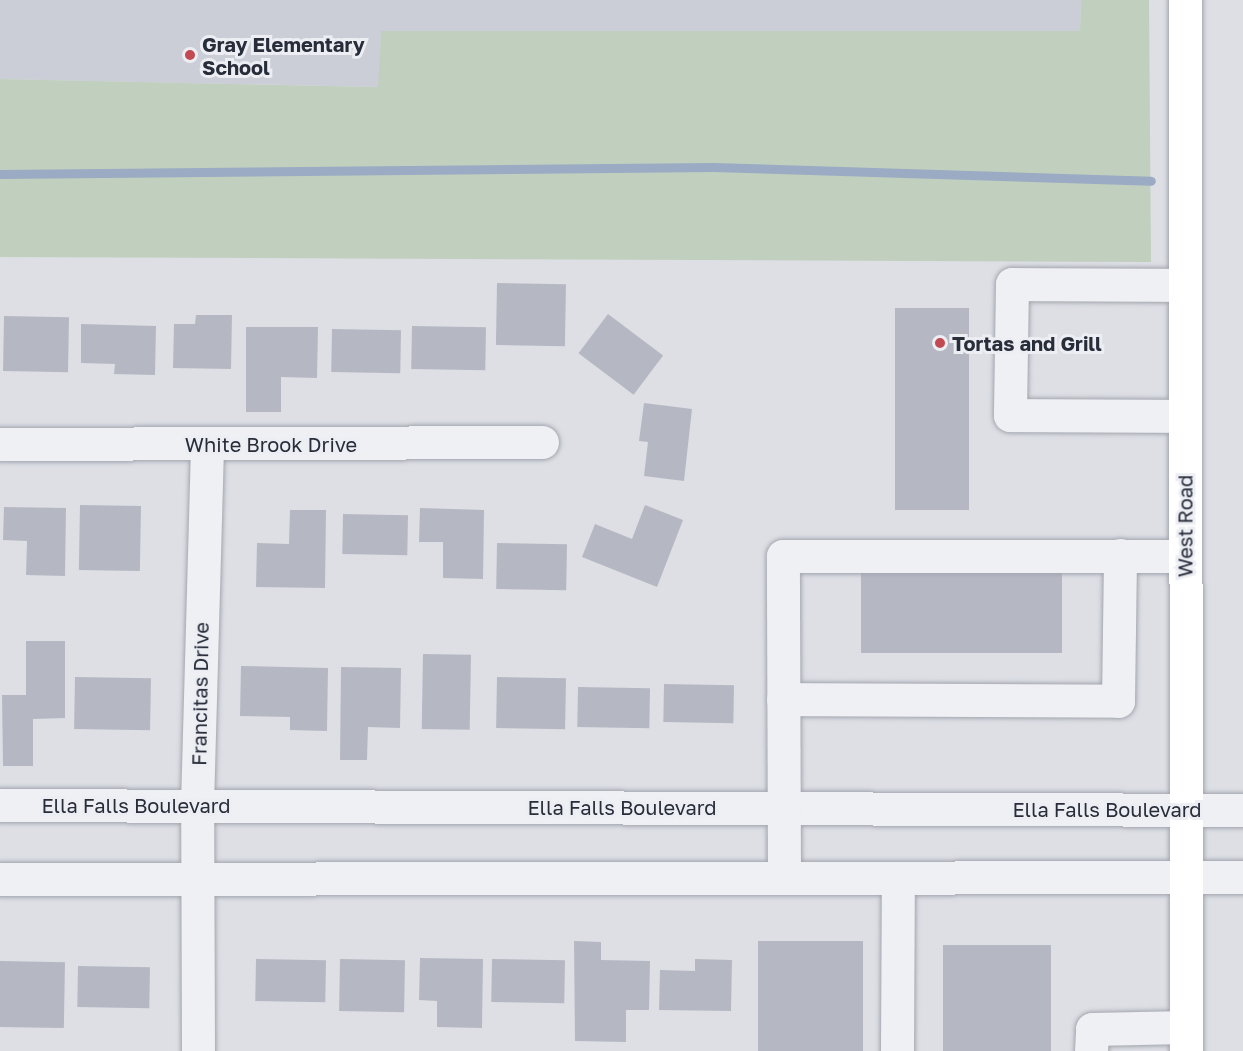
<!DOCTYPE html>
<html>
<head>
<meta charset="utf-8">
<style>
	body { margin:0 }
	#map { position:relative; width:1243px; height:1051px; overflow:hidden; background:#dddfe5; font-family:"Golos Text",sans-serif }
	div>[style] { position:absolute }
	.built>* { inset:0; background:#cbced6 }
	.green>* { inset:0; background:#c1cfbf }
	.stream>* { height:9px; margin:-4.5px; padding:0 4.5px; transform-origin:4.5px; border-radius:4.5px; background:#9aabc3 }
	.building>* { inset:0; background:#b5b8c2; transform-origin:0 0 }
	.roads { filter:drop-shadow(0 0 2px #a3a6ae) drop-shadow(0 0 2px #a3a6ae) }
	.minor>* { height:33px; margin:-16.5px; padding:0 16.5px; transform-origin:16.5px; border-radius:16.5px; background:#eff0f4 }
	.major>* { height:33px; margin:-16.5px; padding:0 16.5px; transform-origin:16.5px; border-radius:16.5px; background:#fff }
	.dots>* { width:16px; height:16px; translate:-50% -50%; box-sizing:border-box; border:3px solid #eceef3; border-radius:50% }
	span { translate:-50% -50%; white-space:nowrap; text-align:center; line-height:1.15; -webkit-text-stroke:6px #eceef3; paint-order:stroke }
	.poi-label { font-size:20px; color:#282d3a; font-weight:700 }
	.left { translate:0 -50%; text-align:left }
	.street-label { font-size:20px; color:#282d3a }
</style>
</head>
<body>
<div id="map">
	<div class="built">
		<div style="clip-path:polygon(0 0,1081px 0,1080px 31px,381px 31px,379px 87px,0 79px)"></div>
	</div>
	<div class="green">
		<div style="clip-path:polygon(1081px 0,1149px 0,1151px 262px,0 257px,0 79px,378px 87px,381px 31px,1080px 31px)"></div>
	</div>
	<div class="stream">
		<div style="left:0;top:174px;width:713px;rotate:-0.56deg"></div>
		<div style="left:713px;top:167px;width:438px;rotate:1.8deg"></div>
	</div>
	<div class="building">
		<div style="left:497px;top:283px;width:69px;height:62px;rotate:1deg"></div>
		<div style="left:895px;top:308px;width:74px;height:202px"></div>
		<div style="left:608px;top:314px;width:69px;height:49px;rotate:37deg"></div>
		<div style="clip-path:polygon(196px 315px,232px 315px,231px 369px,173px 368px,174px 324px,195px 324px)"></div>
		<div style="left:4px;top:316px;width:65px;height:55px;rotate:1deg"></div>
		<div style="clip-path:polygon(81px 324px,156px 326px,155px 375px,114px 374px,115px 364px,81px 363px)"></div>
		<div style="left:412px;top:326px;width:74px;height:43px;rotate:1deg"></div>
		<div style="clip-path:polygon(246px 327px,318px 327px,317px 378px,281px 377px,281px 412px,246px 412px)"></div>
		<div style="left:332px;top:329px;width:69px;height:43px;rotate:1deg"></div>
		<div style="clip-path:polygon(644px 403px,692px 409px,684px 481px,644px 476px,648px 442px,639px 441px)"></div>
		<div style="left:80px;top:505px;width:61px;height:65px;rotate:1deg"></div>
		<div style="clip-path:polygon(645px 505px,683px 520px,657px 587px,582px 557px,595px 524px,632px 539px)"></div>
		<div style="clip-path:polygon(4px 507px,66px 508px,65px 576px,26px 575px,27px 541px,3px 540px)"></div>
		<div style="clip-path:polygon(420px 508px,484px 510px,483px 579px,443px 578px,443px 542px,419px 542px)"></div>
		<div style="clip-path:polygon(290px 510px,326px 510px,325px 588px,256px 587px,257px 543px,289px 544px)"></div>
		<div style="left:343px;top:514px;width:65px;height:40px;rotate:1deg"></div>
		<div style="left:497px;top:543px;width:70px;height:46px;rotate:1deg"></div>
		<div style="left:861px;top:571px;width:201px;height:82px"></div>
		<div style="clip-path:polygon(26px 641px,65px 641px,65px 718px,33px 719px,33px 766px,3px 766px,2px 695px,26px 695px)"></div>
		<div style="left:423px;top:654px;width:48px;height:75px;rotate:1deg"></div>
		<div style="clip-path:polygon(241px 666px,328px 668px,327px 731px,290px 730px,290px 717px,240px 716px)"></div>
		<div style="clip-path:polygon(341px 667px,401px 668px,400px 728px,368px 727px,367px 760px,340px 760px)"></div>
		<div style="left:75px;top:677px;width:76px;height:52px;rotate:1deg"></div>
		<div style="left:497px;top:677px;width:69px;height:51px;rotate:1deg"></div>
		<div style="left:664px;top:684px;width:70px;height:38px;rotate:1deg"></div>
		<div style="left:578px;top:687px;width:72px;height:40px;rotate:1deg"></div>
		<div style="clip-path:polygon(574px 941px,601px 942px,601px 960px,650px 961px,649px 1010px,626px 1010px,626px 1042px,575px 1041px)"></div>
		<div style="left:758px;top:941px;width:105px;height:110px"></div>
		<div style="left:943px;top:945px;width:108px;height:106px"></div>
		<div style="clip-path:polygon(420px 958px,483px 959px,482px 1028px,437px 1027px,437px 1001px,419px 1000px)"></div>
		<div style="left:256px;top:959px;width:70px;height:42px;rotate:1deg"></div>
		<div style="left:340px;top:959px;width:65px;height:52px;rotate:1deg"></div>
		<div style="left:492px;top:959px;width:73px;height:43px;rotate:1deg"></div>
		<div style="clip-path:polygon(695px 959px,732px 960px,731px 1011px,659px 1010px,660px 970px,695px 971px)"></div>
		<div style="left:0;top:961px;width:65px;height:66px;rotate:1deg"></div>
		<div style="left:78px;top:966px;width:72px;height:41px;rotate:1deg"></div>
	</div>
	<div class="roads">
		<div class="minor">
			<div style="left:1185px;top:285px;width:173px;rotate:-179.7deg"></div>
			<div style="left:1012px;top:284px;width:131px;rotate:90.9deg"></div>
			<div style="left:1010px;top:415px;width:175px;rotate:0.3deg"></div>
			<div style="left:0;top:444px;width:542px;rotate:-0.21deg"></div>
			<div style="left:783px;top:699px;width:335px;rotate:0.3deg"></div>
			<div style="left:1118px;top:701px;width:146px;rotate:-89.2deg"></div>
			<div style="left:0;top:805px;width:1243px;rotate:0.23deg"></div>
			<div style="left:784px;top:878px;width:322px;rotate:-90.2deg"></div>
			<div style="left:783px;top:556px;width:402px"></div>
			<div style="left:0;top:879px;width:1243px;rotate:-0.09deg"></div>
			<div style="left:198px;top:1051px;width:246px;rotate:-90.2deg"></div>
			<div style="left:197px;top:805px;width:361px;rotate:-88.4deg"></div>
			<div style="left:897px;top:1051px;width:173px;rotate:-89.7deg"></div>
			<div style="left:1091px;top:1051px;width:22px;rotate:-87deg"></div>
			<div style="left:1092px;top:1029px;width:94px;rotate:-1.2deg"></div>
		</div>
		<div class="major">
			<div style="left:1185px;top:0;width:1051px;rotate:89.95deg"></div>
		</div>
	</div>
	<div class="dots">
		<div style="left:190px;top:55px;background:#c24a52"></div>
		<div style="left:940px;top:343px;background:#c24a52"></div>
	</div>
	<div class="poi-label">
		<span class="left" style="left:202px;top:56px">Gray Elementary<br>School</span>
		<span class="left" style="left:952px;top:343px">Tortas and Grill</span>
	</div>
	<div class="street-label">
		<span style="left:271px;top:444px">White Brook Drive</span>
		<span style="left:1185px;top:526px;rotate:-90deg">West Road</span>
		<span style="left:200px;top:694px;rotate:-89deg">Francitas Drive</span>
		<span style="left:136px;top:805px">Ella Falls Boulevard</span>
		<span style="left:622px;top:807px">Ella Falls Boulevard</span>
		<span style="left:1107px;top:809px">Ella Falls Boulevard</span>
	</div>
</div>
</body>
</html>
